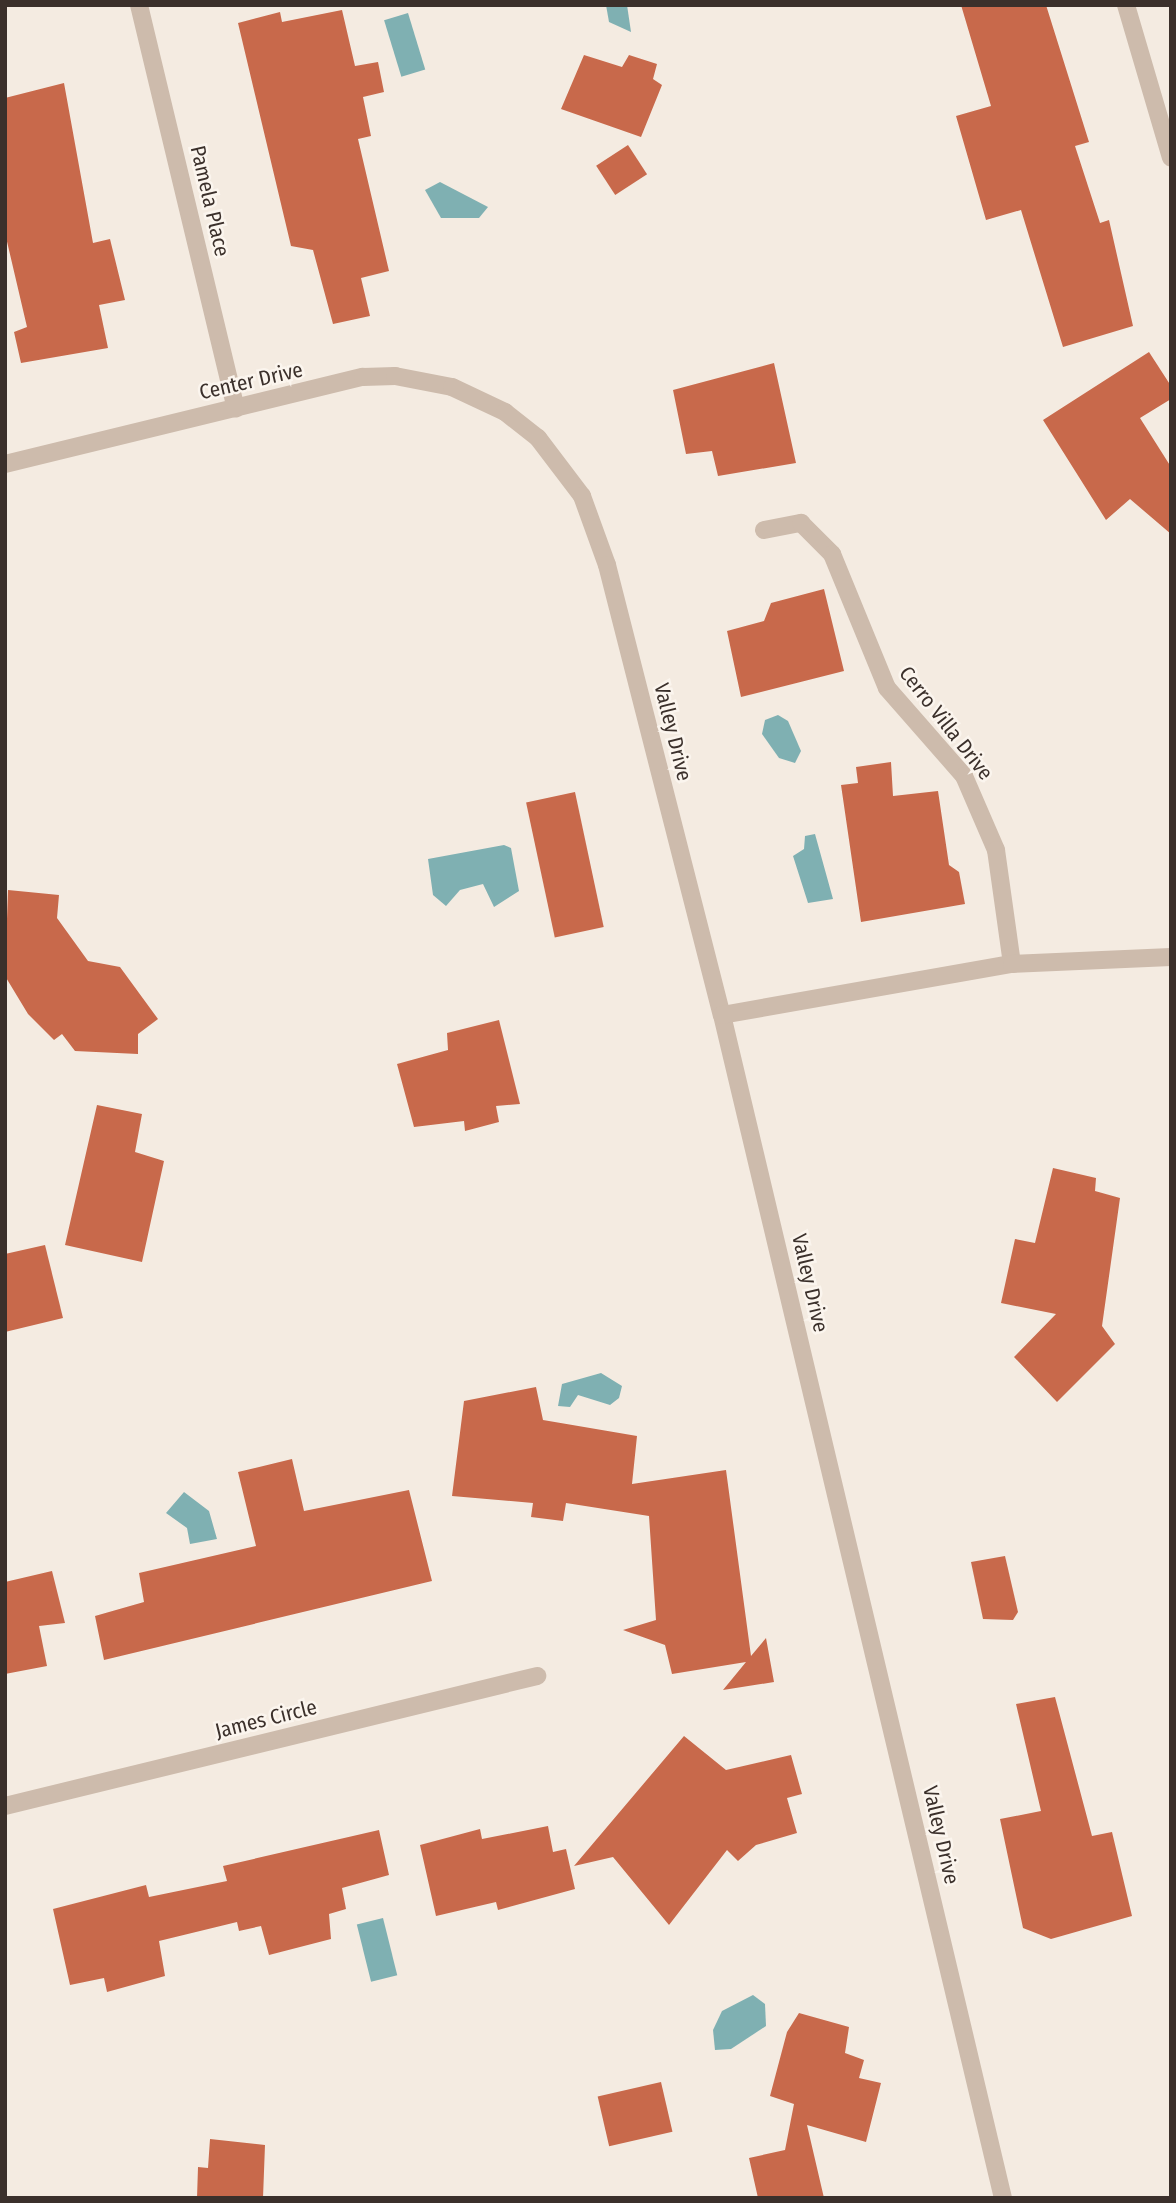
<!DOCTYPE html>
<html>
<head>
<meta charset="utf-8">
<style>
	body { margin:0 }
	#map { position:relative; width:1176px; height:2203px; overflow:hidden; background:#f4ebe1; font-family:"Fira Sans Condensed",sans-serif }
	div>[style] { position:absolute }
	.water>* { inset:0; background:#7fb0b2; transform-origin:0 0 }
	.building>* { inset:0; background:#c8694b; transform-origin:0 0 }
	.minor>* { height:18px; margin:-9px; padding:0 9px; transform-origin:9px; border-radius:9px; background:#cdbbac }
	.tertiary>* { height:18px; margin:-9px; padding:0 9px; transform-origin:9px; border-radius:9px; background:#cdbbac }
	span { translate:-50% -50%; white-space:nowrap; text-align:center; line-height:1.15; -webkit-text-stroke:5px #fbf5ee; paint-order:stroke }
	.street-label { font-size:21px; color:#3b302b }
	.frame { position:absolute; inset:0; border:7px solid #3b302b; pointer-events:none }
</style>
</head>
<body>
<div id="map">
	<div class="water">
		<div style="clip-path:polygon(606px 5px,627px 5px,631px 32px,609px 22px)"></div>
		<div style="left:408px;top:13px;width:59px;height:25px;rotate:73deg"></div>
		<div style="clip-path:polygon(440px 182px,488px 207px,479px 218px,441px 218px,425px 190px)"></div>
		<div style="clip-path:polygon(778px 715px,788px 721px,801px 751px,795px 763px,779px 758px,762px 734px,765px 720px)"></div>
		<div style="clip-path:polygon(815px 834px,833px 899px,808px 903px,793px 856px,804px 849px,805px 836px)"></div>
		<div style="clip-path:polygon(504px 845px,511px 848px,519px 891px,494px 907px,483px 884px,460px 890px,446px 906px,433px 895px,428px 859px)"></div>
		<div style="clip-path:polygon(601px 1373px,622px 1386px,619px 1398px,610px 1405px,578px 1395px,570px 1407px,558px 1406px,562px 1384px)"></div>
		<div style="clip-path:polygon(184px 1492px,209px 1511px,217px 1539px,190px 1544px,187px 1528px,166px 1513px)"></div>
		<div style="left:383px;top:1918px;width:59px;height:27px;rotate:76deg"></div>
		<div style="clip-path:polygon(753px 1995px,765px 2004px,766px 2026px,731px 2049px,715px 2050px,713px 2030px,722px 2011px)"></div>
	</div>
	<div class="building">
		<div style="clip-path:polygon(961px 5px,1046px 5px,1089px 142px,1075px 146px,1100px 223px,1109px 220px,1133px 326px,1063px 347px,1021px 210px,986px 220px,956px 116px,991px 106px)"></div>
		<div style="clip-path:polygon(342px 10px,355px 66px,378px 62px,384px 92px,363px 97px,371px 136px,358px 139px,389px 271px,361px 278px,370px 316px,333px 324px,313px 250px,291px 246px,238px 23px,280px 12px,282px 22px)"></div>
		<div style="clip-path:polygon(584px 55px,622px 67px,629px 55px,657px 64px,653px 79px,662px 85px,641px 137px,561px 109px)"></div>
		<div style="clip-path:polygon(64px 83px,93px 243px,110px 239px,125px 300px,99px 305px,108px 348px,21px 363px,14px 332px,27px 327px,5px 233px,5px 98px)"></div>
		<div style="left:628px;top:145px;width:35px;height:38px;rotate:57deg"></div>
		<div style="clip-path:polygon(1149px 352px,1171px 386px,1171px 399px,1140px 418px,1171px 467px,1171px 534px,1130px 499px,1106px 520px,1043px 420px)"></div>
		<div style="clip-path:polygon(774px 363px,796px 463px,718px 476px,712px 451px,686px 454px,673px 390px)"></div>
		<div style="clip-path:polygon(824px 589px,844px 671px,741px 697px,727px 631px,764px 621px,771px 603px)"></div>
		<div style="clip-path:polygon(891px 762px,893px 796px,938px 791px,949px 865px,959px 872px,965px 904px,861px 922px,841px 785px,858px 783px,856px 767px)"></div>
		<div style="left:575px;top:792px;width:138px;height:50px;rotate:78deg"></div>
		<div style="clip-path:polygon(8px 890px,59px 895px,57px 918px,88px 961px,120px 967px,158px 1019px,138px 1034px,138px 1054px,75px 1051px,62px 1034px,54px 1040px,28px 1014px,5px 976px)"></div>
		<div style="clip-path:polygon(499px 1020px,520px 1104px,496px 1106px,499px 1122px,465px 1131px,464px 1121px,414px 1127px,397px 1064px,448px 1050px,447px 1033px)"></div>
		<div style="clip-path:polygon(97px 1105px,142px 1114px,135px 1152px,164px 1161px,142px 1262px,65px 1245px)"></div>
		<div style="clip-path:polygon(1053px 1168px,1096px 1178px,1095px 1191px,1120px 1198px,1102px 1326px,1115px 1344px,1057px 1402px,1014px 1357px,1056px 1314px,1001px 1303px,1015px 1239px,1035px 1243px)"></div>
		<div style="clip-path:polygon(45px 1245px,63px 1318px,5px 1332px,5px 1254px)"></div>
		<div style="clip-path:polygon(536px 1387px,543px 1420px,637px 1436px,632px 1484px,726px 1470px,751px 1656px,766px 1638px,774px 1682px,723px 1690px,746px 1662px,672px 1674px,665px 1645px,623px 1630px,656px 1620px,649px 1516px,566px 1503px,563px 1521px,531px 1517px,533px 1503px,452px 1496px,464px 1401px)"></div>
		<div style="clip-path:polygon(292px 1459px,304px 1511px,409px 1490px,432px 1581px,104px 1660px,95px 1616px,144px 1602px,139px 1573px,256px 1546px,238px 1472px)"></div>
		<div style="clip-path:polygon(1005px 1556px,1018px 1612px,1013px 1620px,983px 1619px,971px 1562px)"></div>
		<div style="clip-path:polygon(52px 1571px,65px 1623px,39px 1626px,47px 1666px,5px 1674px,5px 1582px)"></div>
		<div style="clip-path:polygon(1055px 1697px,1092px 1836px,1112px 1832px,1132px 1916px,1051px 1939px,1023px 1928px,1000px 1819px,1041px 1811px,1016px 1704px)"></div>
		<div style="clip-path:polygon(684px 1736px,726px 1770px,791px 1755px,802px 1794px,787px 1798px,797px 1833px,756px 1845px,738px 1861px,727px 1850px,669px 1925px,613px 1857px,574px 1866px)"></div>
		<div style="clip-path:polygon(548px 1826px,553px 1852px,566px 1849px,575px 1889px,498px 1910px,496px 1902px,436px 1916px,420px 1845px,480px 1829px,482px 1839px)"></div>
		<div style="clip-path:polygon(379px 1830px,389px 1875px,342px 1888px,346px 1909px,329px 1914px,331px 1939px,269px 1955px,261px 1926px,239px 1931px,237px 1922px,159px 1941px,165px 1976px,107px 1992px,104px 1978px,70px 1985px,53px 1909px,146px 1885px,149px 1897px,227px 1881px,223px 1866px)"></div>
		<div style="clip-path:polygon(799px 2013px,849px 2027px,845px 2053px,864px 2060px,859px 2078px,881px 2083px,866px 2142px,807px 2125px,824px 2198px,758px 2198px,749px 2158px,785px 2150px,794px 2104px,770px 2096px,787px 2032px)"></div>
		<div style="left:661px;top:2082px;width:51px;height:65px;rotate:77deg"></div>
		<div style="clip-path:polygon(210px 2139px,265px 2145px,263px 2198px,197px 2198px,198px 2167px,208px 2168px)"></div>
	</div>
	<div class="minor">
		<div style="left:139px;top:5px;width:415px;rotate:76.5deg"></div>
		<div style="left:1126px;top:5px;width:159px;rotate:73.6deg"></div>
		<div style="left:764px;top:530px;width:38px;rotate:-11deg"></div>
		<div style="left:801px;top:523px;width:44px;rotate:45deg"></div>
		<div style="left:832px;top:554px;width:145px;rotate:67.7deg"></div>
		<div style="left:887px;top:688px;width:117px;rotate:48.8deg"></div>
		<div style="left:964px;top:776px;width:81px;rotate:66.6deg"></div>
		<div style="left:996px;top:850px;width:115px;rotate:82deg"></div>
		<div style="left:5px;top:1806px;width:548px;rotate:-13.73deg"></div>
	</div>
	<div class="tertiary">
		<div style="left:5px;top:464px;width:368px;rotate:-13.7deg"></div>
		<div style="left:363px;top:377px;width:32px;rotate:-2deg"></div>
		<div style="left:395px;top:376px;width:58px;rotate:10.9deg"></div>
		<div style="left:452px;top:387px;width:59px;rotate:25.3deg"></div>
		<div style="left:505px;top:412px;width:42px;rotate:38.2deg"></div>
		<div style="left:538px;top:438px;width:73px;rotate:52.8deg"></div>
		<div style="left:582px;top:496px;width:73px;rotate:70.1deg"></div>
		<div style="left:607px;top:565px;width:464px;rotate:75.7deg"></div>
		<div style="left:722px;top:1015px;width:1216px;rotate:76.64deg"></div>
		<div style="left:722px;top:1015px;width:294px;rotate:-10deg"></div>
		<div style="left:1012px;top:964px;width:159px;rotate:-2.5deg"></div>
	</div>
	<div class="street-label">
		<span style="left:210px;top:201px;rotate:77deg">Pamela Place</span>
		<span style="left:251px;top:381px;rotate:-13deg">Center Drive</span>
		<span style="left:946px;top:723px;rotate:52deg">Cerro Villa Drive</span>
		<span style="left:673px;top:732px;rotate:76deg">Valley Drive</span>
		<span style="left:810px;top:1283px;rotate:77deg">Valley Drive</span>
		<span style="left:266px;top:1719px;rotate:-14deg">James Circle</span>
		<span style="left:941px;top:1835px;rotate:77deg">Valley Drive</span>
	</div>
	<div class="frame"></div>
</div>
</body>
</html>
